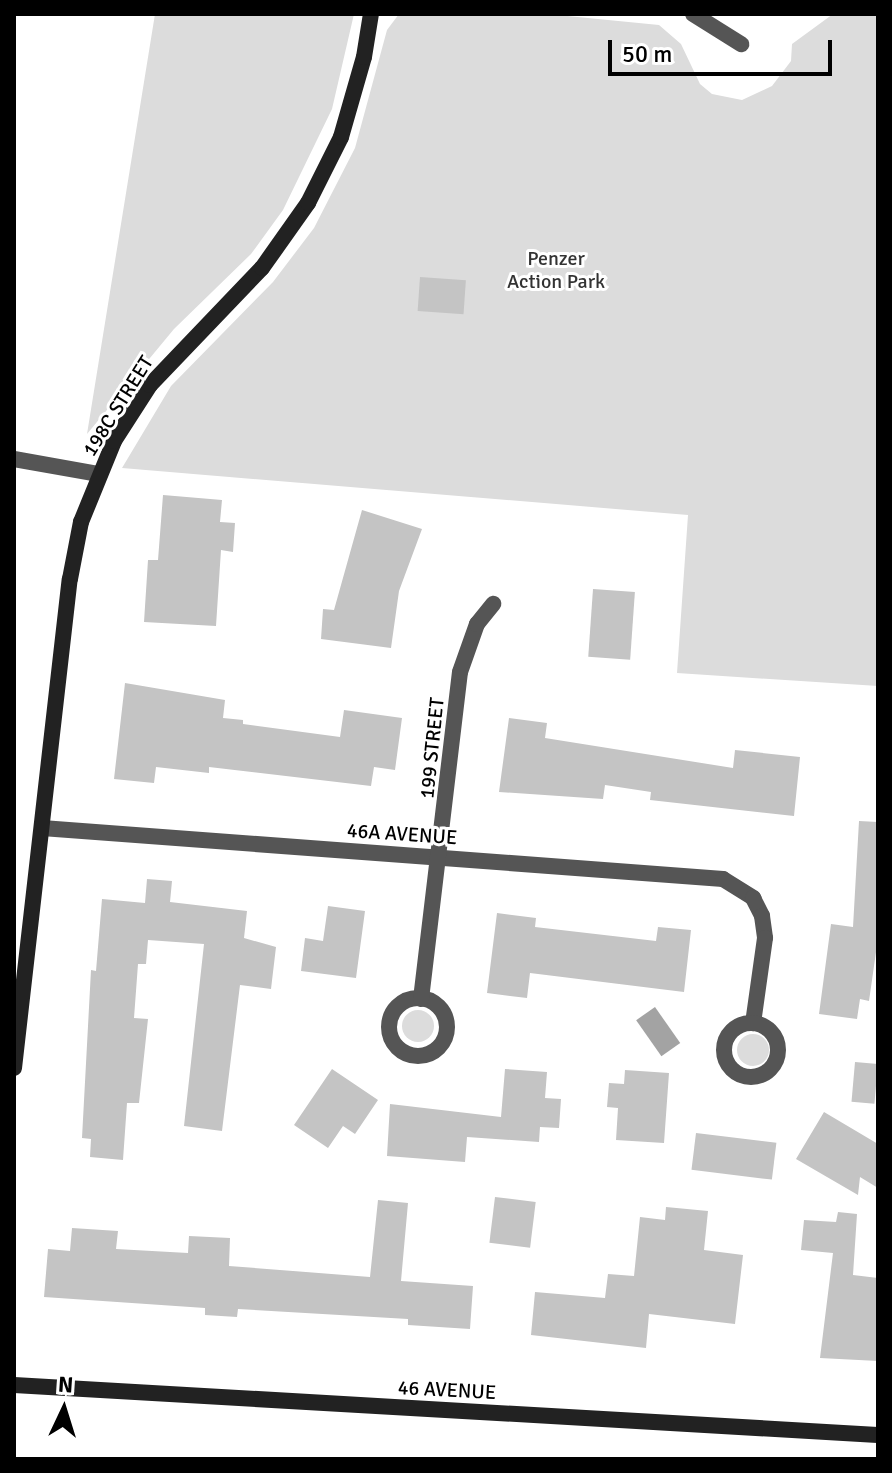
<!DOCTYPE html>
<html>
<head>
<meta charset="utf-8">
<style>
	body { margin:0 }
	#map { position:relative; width:892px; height:1473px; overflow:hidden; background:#fff; font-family:Signika,sans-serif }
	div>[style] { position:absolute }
	.green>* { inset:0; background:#dcdcdc }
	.round { border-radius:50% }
	.water>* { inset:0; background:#a3a3a3; transform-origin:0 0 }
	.building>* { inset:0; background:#c4c4c4; transform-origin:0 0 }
	.street>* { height:16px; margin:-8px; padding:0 8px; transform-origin:8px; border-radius:8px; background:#555 }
	.street>.ring { margin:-8px; padding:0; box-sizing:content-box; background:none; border:16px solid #555; border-radius:50% }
	.secondary>* { height:16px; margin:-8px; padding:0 8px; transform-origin:8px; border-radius:8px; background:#222 }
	span { translate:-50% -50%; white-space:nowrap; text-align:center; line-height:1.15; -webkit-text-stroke:6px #fff; paint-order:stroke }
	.park-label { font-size:20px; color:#333 }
	.street-label { font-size:20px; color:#000 }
	.frame { position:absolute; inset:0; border:16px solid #000; pointer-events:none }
	.north { position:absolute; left:24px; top:1369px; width:80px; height:80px; -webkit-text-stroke:6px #fff; paint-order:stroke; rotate:4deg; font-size:22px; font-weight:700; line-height:32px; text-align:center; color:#000 }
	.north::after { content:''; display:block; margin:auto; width:28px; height:36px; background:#000; clip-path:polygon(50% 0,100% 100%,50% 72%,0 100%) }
	.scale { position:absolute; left:608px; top:40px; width:224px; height:36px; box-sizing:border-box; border:4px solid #000; border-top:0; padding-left:10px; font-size:24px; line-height:28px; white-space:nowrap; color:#000; -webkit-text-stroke:6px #fff; paint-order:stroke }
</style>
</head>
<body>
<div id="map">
	<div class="green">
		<div style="clip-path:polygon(155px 14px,354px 14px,332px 109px,283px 210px,251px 254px,174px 329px,87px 434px)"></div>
		<div style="clip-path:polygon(399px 14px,547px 14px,659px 25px,681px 44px,700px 84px,712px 94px,742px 100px,772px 86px,791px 61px,792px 44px,833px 14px,878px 14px,878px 686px,677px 673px,688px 515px,122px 468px,171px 386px,273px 282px,314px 228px,355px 148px,387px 30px)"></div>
		<div class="round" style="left:402px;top:1010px;width:32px;height:32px"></div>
		<div class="round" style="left:737px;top:1034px;width:32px;height:32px"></div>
	</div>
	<div class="water">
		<div style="left:655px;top:1007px;width:44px;height:23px;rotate:55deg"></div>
	</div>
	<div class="building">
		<div style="left:420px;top:277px;width:46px;height:34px;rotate:4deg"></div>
		<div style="clip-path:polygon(163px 495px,222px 500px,220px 522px,235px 523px,233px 552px,221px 550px,216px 626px,144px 622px,148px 560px,158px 560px)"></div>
		<div style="clip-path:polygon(362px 510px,422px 529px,399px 591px,391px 648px,321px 639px,323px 609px,334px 610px)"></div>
		<div style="left:593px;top:589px;width:42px;height:68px;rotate:4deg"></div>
		<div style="clip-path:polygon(125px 683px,225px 700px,223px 718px,243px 720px,243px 724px,340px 737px,344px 710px,402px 718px,395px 770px,374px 767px,371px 786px,209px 767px,209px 773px,156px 767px,154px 783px,114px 779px)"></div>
		<div style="clip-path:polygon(509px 718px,547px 723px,545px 738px,733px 768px,735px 750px,800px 757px,794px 816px,650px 800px,651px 792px,605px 785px,603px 799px,499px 792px)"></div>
		<div style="clip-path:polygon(859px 821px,878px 822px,878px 938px,869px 1001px,860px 999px,857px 1019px,819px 1014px,831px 924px,853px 927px)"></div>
		<div style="clip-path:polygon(147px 879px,172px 881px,170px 902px,247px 911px,244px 938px,276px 947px,271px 989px,240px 985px,222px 1131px,184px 1126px,204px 944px,148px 940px,146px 964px,138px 964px,134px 1018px,148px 1019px,139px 1103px,127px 1103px,123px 1160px,90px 1157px,91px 1139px,82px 1138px,91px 970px,96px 971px,102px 899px,145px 903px)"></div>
		<div style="clip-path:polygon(328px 906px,365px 911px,356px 978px,301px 971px,305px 938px,323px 941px)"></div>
		<div style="clip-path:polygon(497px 913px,536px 918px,535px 927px,656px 941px,658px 927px,691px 930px,684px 992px,530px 973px,527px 998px,487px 993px)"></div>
		<div style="left:855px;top:1062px;width:23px;height:40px;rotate:5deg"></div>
		<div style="clip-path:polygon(332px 1069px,378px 1100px,355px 1134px,343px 1126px,328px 1148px,294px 1125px)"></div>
		<div style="clip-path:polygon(505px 1069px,547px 1072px,545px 1098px,561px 1099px,559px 1128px,540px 1127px,539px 1142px,467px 1137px,465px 1162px,387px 1156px,390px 1104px,501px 1117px)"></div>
		<div style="clip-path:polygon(625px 1070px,669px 1073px,664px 1143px,616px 1140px,618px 1108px,607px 1107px,609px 1083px,624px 1084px)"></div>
		<div style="clip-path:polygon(824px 1112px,878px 1144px,878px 1188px,860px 1177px,858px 1195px,796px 1159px)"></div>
		<div style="left:696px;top:1133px;width:81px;height:37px;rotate:7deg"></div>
		<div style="left:495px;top:1197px;width:41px;height:46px;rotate:7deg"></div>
		<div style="clip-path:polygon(378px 1200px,408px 1203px,401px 1281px,473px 1286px,470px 1329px,408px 1325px,408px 1319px,238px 1309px,237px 1317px,205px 1315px,205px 1308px,44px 1297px,48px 1249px,70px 1251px,72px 1228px,118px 1231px,116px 1249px,188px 1253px,189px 1236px,230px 1238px,229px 1266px,370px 1277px)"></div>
		<div style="clip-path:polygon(666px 1207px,708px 1211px,704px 1250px,743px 1255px,735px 1324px,649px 1314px,646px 1348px,531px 1335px,535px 1292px,605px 1298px,608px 1274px,634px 1276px,640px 1217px,665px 1220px)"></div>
		<div style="clip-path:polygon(838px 1212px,857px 1214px,853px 1275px,878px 1278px,878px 1361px,820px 1358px,833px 1253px,801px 1250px,804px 1220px,836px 1222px)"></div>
	</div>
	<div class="street">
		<div style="left:693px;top:14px;width:57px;rotate:32deg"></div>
		<div style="left:14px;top:459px;width:85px;rotate:10.1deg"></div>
		<div style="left:42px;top:828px;width:683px;rotate:4.28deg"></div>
		<div style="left:723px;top:879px;width:36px;rotate:32deg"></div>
		<div style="left:753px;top:898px;width:20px;rotate:63deg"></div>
		<div style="left:762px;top:916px;width:22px;rotate:82deg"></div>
		<div style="left:765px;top:938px;width:86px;rotate:98deg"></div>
		<div class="ring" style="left:389px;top:998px;width:42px;height:42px"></div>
		<div style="left:421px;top:999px;width:329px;rotate:-83.2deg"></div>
		<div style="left:460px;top:672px;width:51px;rotate:-70.5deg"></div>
		<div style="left:477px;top:624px;width:26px;rotate:-51deg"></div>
		<div class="ring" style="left:724px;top:1023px;width:38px;height:38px"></div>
	</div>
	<div class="secondary">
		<div style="left:14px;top:1068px;width:492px;rotate:-83.5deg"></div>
		<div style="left:70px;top:579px;width:58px;rotate:-79.1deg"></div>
		<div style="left:81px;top:522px;width:87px;rotate:-67.8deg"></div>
		<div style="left:114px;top:441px;width:67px;rotate:-57.3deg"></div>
		<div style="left:150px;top:385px;width:162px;rotate:-46.3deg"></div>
		<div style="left:262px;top:268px;width:80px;rotate:-54.7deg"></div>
		<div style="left:308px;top:203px;width:74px;rotate:-63.4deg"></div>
		<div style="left:341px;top:137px;width:83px;rotate:-74deg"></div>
		<div style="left:364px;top:57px;width:44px;rotate:-80.8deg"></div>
		<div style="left:14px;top:1385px;width:865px;rotate:3.31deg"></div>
	</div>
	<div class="park-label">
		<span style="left:556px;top:270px">Penzer<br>Action Park</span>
	</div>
	<div class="street-label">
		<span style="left:118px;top:406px;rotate:-58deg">198C STREET</span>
		<span style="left:432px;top:748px;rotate:-84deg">199 STREET</span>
		<span style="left:402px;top:834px;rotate:4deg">46A AVENUE</span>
		<span style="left:447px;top:1390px;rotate:3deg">46 AVENUE</span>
	</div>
	<div class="frame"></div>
	<div class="north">N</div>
	<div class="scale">50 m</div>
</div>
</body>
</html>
